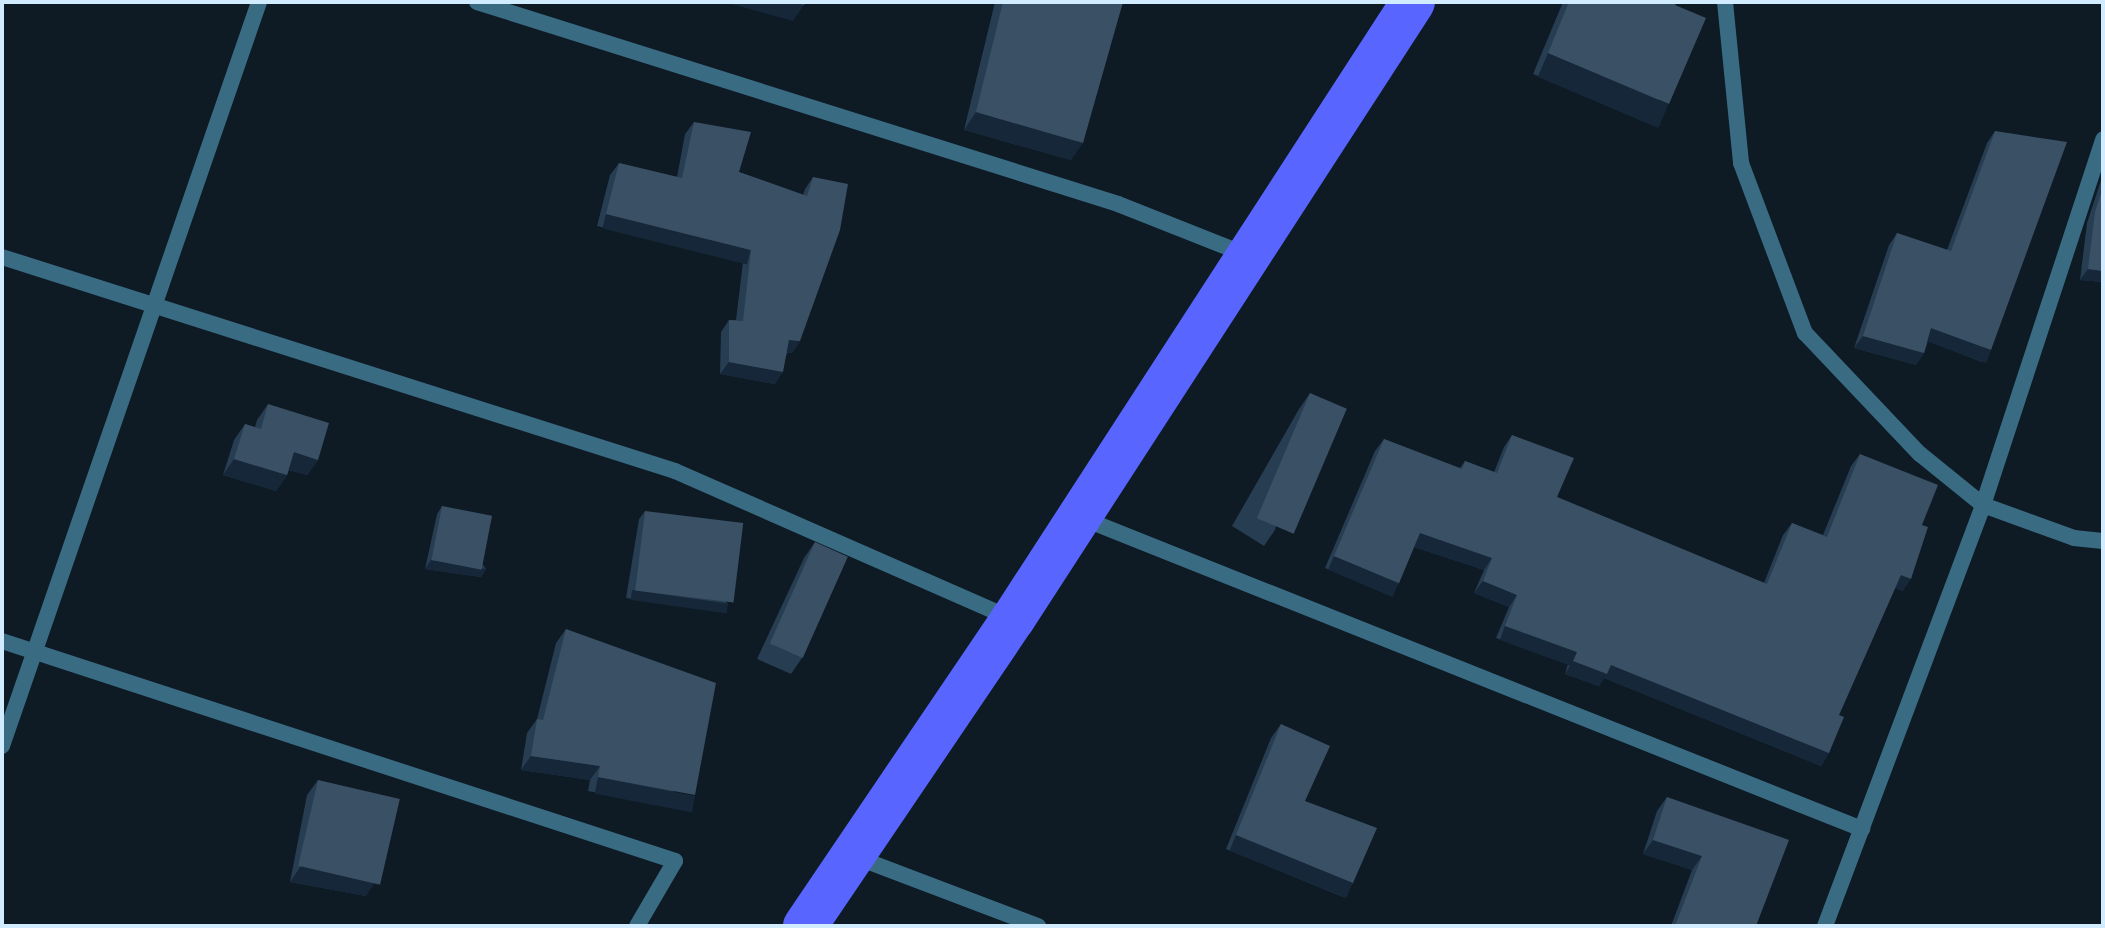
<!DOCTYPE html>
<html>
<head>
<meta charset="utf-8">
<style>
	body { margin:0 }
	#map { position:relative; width:2105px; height:928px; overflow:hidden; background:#0e1a24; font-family:Karla,sans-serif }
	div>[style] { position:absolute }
	.street>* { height:16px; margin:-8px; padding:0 8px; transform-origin:8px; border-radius:8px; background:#396b83 }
	.primary>* { height:44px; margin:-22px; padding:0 22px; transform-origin:22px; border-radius:22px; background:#5866ff }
	.wall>* { inset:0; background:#273d52 }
	.shaded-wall>* { inset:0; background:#152738; transform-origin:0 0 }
	.building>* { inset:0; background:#395065; transform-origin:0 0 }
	span { translate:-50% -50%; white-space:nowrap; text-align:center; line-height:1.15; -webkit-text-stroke:8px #0e1a24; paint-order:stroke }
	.frame { position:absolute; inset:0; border:4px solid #d1ecff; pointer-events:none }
</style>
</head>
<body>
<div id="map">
	<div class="street">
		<div style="left:477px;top:2px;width:672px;rotate:17.49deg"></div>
		<div style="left:1118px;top:204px;width:139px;rotate:21.6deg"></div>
		<div style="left:1725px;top:2px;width:162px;rotate:84.3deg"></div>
		<div style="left:1741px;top:163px;width:182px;rotate:69.4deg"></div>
		<div style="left:1805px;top:333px;width:167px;rotate:46.5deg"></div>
		<div style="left:1920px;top:454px;width:81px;rotate:39deg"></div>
		<div style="left:1983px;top:505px;width:97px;rotate:19.9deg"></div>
		<div style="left:2074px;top:538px;width:29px;rotate:6deg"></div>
		<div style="left:2px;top:257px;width:706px;rotate:17.64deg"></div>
		<div style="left:675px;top:471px;width:368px;rotate:23.7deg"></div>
		<div style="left:1082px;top:518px;width:840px;rotate:21.74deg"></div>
		<div style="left:2px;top:641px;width:708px;rotate:18.1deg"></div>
		<div style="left:675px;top:861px;width:75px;rotate:120.3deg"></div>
		<div style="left:2px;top:746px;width:787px;rotate:-70.94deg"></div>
		<div style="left:856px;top:857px;width:195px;rotate:20.8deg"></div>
		<div style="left:1825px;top:926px;width:450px;rotate:-69.4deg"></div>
		<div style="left:1983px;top:505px;width:385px;rotate:-71.8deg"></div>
	</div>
	<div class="primary">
		<div style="left:805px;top:926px;width:371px;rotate:-55.9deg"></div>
		<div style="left:1013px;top:619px;width:735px;rotate:-57.04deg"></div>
	</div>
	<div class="wall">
		<div style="clip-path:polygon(995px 2px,1123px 2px,1071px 160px,964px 130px)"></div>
		<div style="clip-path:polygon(1563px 2px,1676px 2px,1654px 126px,1533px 74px)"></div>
		<div style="clip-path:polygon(694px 122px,739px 172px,803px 195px,805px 189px,813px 177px,800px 341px,792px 353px,787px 353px,775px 384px,720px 374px,721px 332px,729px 320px,736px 320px,743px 262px,597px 226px,610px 175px,619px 163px,677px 177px,685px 134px)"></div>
		<div style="clip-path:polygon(1995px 131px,1982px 362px,1928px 341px,1924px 353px,1916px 365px,1854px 348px,1889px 245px,1897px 233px,1947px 250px,1987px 143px)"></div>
		<div style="clip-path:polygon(2103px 174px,2103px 282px,2080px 280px,2087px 223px)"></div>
		<div style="clip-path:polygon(1310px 393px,1275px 530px,1264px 546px,1232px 526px,1299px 409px)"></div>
		<div style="clip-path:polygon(268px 404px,318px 460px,307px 475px,289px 470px,287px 475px,276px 491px,223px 475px,234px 440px,245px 424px,255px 427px,257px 420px)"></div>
		<div style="clip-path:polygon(1512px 435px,1557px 497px,1764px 583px,1783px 535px,1792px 523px,1823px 535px,1851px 466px,1860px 454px,1922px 525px,1903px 591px,1895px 588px,1839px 715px,1829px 753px,1821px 766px,1604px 678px,1599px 686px,1565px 674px,1568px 664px,1496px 638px,1509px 607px,1474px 593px,1484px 570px,1414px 547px,1399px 583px,1390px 595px,1325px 568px,1375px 451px,1384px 439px,1460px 468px,1465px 461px,1494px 472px,1504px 447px)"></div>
		<div style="clip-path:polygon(442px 506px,486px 569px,481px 577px,425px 569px,437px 514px)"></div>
		<div style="clip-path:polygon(645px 511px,728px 604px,722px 612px,626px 598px,639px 519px)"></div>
		<div style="clip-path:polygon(815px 542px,802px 658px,791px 674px,757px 659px,804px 558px)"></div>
		<div style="clip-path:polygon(566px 629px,685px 809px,588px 791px,590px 780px,521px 770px,527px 733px,537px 719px,556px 643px)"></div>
		<div style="clip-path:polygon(1281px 724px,1305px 801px,1353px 883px,1343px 897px,1226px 849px,1271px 738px)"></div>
		<div style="clip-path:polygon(318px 780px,366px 896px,290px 882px,307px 795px)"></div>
		<div style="clip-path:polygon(1667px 797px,1756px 926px,1671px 926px,1692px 870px,1643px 854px,1657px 811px)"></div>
	</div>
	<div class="shaded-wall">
		<div style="clip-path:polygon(733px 2px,792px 2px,804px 5px,793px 21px,731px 4px)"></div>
		<div style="left:1548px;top:53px;width:131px;height:26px;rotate:23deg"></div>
		<div style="clip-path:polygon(976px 112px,1083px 143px,1071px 160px,964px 130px)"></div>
		<div style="left:606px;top:214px;width:149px;height:15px;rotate:14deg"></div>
		<div style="clip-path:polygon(2088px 269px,2103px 271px,2103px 282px,2080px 280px)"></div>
		<div style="left:1931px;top:328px;width:64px;height:14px;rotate:20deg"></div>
		<div style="clip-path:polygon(1863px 336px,1924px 353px,1916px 365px,1854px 348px)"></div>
		<div style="clip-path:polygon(789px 340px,800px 341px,792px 353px,780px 352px)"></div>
		<div style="clip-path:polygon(729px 362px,783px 372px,775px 384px,720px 374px)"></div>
		<div style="clip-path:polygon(294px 452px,318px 460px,307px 475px,283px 468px)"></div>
		<div style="clip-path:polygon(234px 459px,287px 475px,276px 491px,223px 475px)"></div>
		<div style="clip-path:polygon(1420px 533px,1492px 558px,1484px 570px,1411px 546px)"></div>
		<div style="left:1334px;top:556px;width:70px;height:15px;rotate:23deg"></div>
		<div style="clip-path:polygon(431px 560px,486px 569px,481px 577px,425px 569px)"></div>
		<div style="clip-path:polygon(1901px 575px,1911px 579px,1903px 591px,1892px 587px)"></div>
		<div style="clip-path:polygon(1483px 581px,1517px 595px,1509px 607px,1474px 593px)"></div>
		<div style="left:632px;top:590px;width:97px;height:10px;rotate:8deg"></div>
		<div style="left:1505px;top:626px;width:77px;height:15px;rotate:20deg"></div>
		<div style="clip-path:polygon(1573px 661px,1611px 665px,1829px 753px,1821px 766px,1604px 678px,1599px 686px,1565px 674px)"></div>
		<div style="clip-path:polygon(531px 756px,600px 766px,590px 780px,521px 770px)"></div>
		<div style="left:598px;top:777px;width:99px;height:17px;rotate:11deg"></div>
		<div style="left:1236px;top:835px;width:126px;height:17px;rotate:22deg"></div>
		<div style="clip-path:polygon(1653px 840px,1702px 856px,1692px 870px,1643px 854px)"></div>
		<div style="clip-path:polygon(301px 866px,377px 880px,366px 896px,290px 882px)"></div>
	</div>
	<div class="building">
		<div style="clip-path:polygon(792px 2px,805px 2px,804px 5px)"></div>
		<div style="clip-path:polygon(1003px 2px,1123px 2px,1083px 143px,976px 112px)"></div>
		<div style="clip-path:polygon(1569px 2px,1676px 2px,1675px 5px,1706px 18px,1669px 104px,1548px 53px)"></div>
		<div style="clip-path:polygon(694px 122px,751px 132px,739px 172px,807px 196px,813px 177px,848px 184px,840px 230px,800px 341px,789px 340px,783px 372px,729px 362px,729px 320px,743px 321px,751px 250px,606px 214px,619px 163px,682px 178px)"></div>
		<div style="clip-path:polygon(1995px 131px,2067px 142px,1991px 350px,1931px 328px,1924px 353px,1863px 336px,1897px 233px,1951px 251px)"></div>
		<div style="clip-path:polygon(2103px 187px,2103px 271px,2088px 269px,2095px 212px)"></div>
		<div style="left:1310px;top:393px;width:40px;height:136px;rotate:23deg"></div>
		<div style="clip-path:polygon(268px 404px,329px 423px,318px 460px,294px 452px,287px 475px,234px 459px,245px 424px,261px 429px)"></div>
		<div style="clip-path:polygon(1512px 435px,1574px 458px,1557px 497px,1767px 584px,1792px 523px,1827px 537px,1860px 454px,1938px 485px,1922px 525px,1928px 527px,1911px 579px,1901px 575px,1839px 715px,1844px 717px,1829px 753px,1611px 665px,1607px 674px,1573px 661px,1577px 652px,1505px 626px,1517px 595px,1483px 581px,1492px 558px,1420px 533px,1399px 583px,1334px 556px,1384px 439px,1462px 469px,1465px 461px,1497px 473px)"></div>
		<div style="left:442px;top:506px;width:51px;height:55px;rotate:11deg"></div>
		<div style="left:645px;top:511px;width:99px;height:80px;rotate:7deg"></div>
		<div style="left:815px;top:542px;width:36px;height:111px;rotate:24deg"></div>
		<div style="clip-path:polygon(566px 629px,716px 683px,695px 795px,598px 777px,600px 766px,531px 756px,537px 719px,543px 720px)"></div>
		<div style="clip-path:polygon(1281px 724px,1330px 746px,1305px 801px,1377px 828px,1353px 883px,1236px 835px)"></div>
		<div style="left:318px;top:780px;width:84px;height:88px;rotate:13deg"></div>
		<div style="clip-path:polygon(1667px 797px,1789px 840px,1756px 926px,1675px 926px,1702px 856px,1653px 840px)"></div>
	</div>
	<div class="frame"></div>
</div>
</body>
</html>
